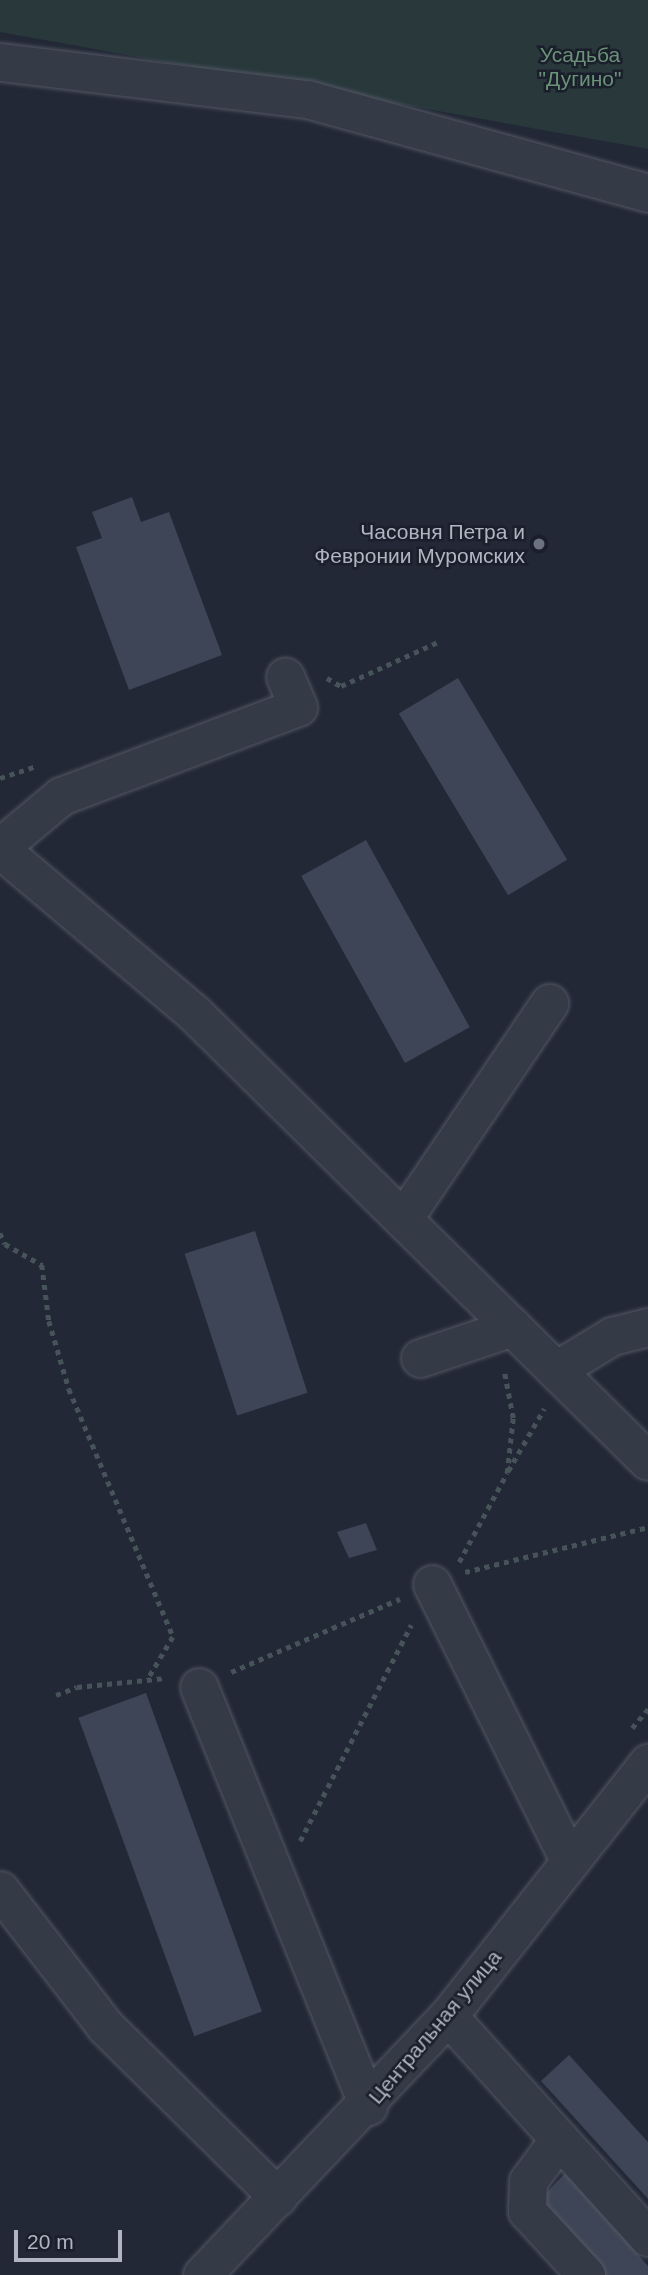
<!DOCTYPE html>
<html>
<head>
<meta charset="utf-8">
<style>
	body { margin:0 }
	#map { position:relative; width:648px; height:2275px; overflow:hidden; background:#222836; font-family:Helvetica,sans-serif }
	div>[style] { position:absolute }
	.green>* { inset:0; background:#28383b }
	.building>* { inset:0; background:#3e4556; transform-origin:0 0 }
	.path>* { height:4.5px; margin-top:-2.25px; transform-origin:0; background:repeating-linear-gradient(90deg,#465359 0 5px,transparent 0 10px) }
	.roads { filter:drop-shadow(0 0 2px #535764) drop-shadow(0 0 2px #535764) }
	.minor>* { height:37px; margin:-18.5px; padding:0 18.5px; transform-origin:18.5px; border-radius:18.5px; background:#353a47 }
	.dots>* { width:19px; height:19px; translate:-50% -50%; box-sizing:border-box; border:4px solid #1b1f2b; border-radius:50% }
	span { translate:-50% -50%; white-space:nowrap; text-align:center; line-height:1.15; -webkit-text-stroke:5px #1b1f2b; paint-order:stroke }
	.park-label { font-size:21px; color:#699279 }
	.poi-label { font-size:21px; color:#b0b4c3 }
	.right { translate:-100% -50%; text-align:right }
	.street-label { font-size:21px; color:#b0b4c3 }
	.scale { position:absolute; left:14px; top:2230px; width:108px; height:32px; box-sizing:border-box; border:4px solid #b0b4c3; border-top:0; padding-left:9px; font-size:21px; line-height:24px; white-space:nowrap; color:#b0b4c3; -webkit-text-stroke:5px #1b1f2b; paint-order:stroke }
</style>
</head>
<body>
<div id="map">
	<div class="green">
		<div style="clip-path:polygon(0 0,648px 0,648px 149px,0 32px)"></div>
	</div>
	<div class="building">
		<div style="clip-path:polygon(132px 497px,141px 522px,169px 512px,222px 655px,129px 690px,76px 547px,102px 538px,92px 512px)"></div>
		<div style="left:458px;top:678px;width:212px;height:69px;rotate:59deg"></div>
		<div style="left:366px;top:840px;width:214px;height:74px;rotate:61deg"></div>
		<div style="left:255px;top:1231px;width:170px;height:74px;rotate:72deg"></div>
		<div style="clip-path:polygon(366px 1523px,377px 1550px,349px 1558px,337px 1532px)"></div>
		<div style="left:146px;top:1693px;width:339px;height:72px;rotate:70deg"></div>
		<div style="clip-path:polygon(569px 2055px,648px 2142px,648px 2199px,541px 2081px)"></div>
		<div style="clip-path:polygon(567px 2171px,648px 2266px,648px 2275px,600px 2275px,535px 2205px)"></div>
	</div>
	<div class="path">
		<div style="left:327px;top:678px;width:16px;rotate:30deg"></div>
		<div style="left:341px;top:686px;width:107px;rotate:-24.4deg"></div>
		<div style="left:0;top:778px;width:38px;rotate:-18deg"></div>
		<div style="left:0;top:1233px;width:12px;rotate:66deg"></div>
		<div style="left:5px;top:1244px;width:43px;rotate:29.6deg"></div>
		<div style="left:42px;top:1265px;width:56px;rotate:82.9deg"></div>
		<div style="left:49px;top:1321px;width:71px;rotate:73.6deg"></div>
		<div style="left:69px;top:1389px;width:269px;rotate:67.2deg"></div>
		<div style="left:173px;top:1637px;width:49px;rotate:120.8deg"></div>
		<div style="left:508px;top:1471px;width:72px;rotate:-59.9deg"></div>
		<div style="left:459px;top:1562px;width:101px;rotate:-61.7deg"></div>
		<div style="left:507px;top:1473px;width:55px;rotate:-83.8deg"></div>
		<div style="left:513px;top:1418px;width:48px;rotate:-100.8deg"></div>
		<div style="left:465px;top:1572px;width:188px;rotate:-13.8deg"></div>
		<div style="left:231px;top:1672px;width:184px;rotate:-23.4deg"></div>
		<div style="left:56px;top:1695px;width:22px;rotate:-21deg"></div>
		<div style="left:77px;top:1687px;width:89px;rotate:-5.8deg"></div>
		<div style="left:632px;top:1728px;width:25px;rotate:-50deg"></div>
		<div style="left:300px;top:1841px;width:243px;rotate:-62.8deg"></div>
	</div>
	<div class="roads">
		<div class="minor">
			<div style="left:0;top:62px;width:309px;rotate:6.9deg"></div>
			<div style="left:307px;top:99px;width:354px;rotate:15.4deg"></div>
			<div style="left:0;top:847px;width:80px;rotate:-39.9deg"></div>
			<div style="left:61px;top:796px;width:253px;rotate:-20.6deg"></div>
			<div style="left:298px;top:707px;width:33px;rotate:-113deg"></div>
			<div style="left:0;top:849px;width:255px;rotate:40.2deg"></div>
			<div style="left:195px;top:1014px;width:636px;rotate:44.62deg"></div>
			<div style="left:403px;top:1219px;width:261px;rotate:-55.9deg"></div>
			<div style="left:420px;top:1358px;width:98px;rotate:-18.4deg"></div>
			<div style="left:556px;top:1370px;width:66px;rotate:-31.3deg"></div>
			<div style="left:612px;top:1336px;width:37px;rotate:-14deg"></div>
			<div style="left:432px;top:1584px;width:310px;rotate:63.6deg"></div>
			<div style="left:199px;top:1687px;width:452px;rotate:68deg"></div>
			<div style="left:0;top:1890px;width:172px;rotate:52.3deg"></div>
			<div style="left:105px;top:2026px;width:243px;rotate:44.7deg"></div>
			<div style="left:448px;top:2016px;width:298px;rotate:47.9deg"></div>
			<div style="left:559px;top:2139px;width:52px;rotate:126.4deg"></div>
			<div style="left:528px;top:2181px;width:30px;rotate:92deg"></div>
			<div style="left:527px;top:2211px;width:87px;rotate:47.3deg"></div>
			<div style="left:202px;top:2275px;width:357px;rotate:-46.5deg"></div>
			<div style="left:448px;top:2016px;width:323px;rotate:-51.7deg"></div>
		</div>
	</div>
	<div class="dots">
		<div style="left:539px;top:544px;background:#6b7280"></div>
	</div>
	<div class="park-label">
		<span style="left:580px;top:67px">Усадьба<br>"Дугино"</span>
	</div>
	<div class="poi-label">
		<span class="right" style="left:525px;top:544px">Часовня Петра и<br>Февронии Муромских</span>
	</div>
	<div class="street-label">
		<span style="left:435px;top:2027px;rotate:-50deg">Центральная улица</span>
	</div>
	<div class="scale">20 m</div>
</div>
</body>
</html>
